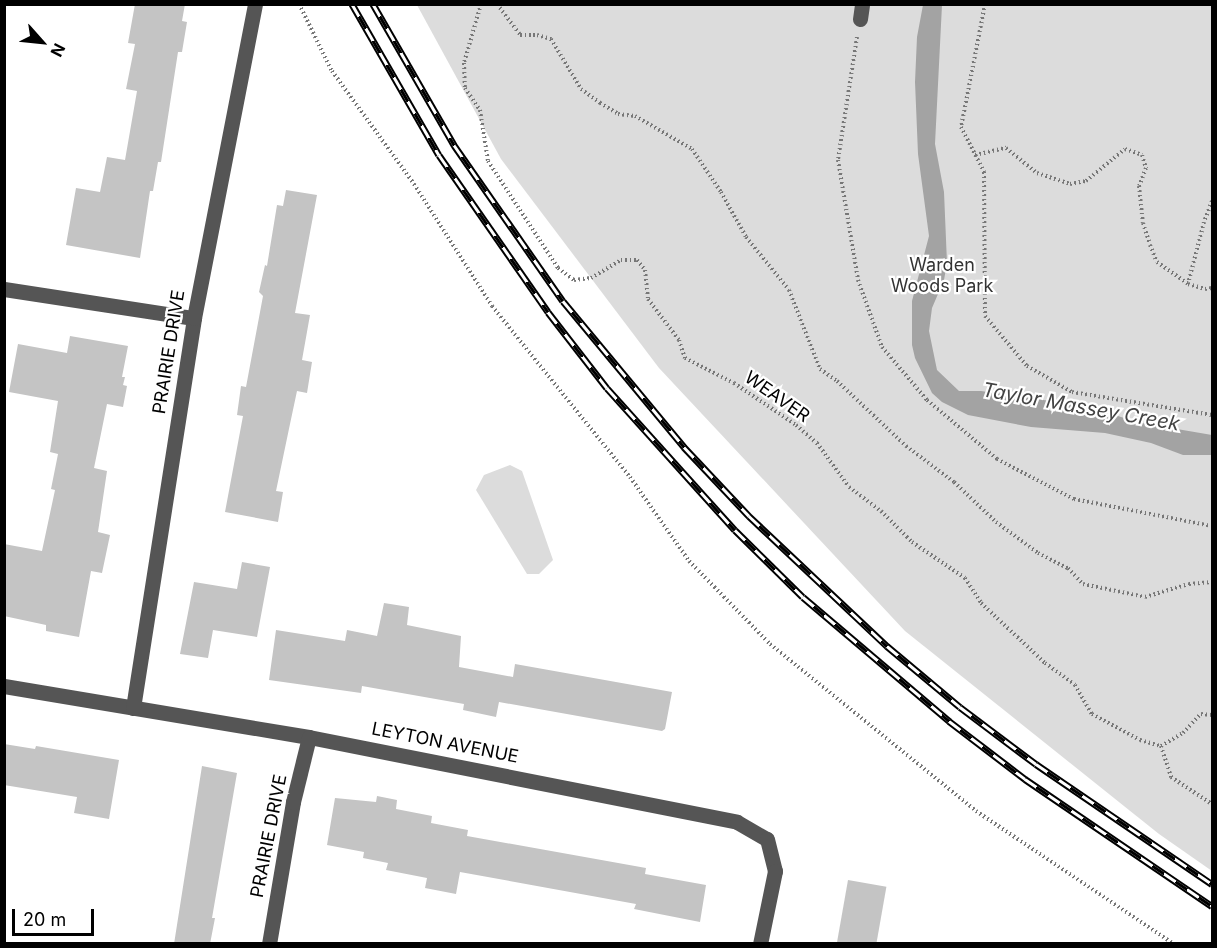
<!DOCTYPE html>
<html>
<head>
<meta charset="utf-8">
<style>
	body { margin:0 }
	#map { position:relative; width:1217px; height:948px; overflow:hidden; background:#fff; font-family:Inter,sans-serif }
	div>[style] { position:absolute }
	.green>* { inset:0; background:#dcdcdc }
	.water>* { inset:0; background:#a3a3a3 }
	.building>* { inset:0; background:#c4c4c4; transform-origin:0 0 }
	.path>* { height:4px; margin-top:-2px; transform-origin:0; background:repeating-linear-gradient(90deg,#777 0 1.5px,transparent 0 4.5px) }
	.minor>* { height:15px; margin:-7.5px; padding:0 7.5px; transform-origin:7.5px; border-radius:7.5px; background:#555 }
	.rail>* { height:7px; margin-top:-3.5px; transform-origin:0; background:repeating-linear-gradient(90deg,#fff 0 14px,#000 0 28px); box-sizing:border-box; border-block:2px solid #000 }
	span { translate:-50% -50%; white-space:nowrap; text-align:center; line-height:1.15; -webkit-text-stroke:4.5px #fff; paint-order:stroke }
	.park-label { font-size:18px; color:#333 }
	.street-label { font-size:18px; color:#000 }
	.water-label { font-size:20px; color:#444; font-style:italic }
	.frame { position:absolute; inset:0; border:6px solid #000; pointer-events:none }
	.north { position:absolute; left:12px; top:12px; width:60px; height:60px; -webkit-text-stroke:4px #fff; paint-order:stroke; rotate:117deg; font-size:16px; font-weight:700; line-height:24px; text-align:center; color:#000 }
	.north::after { content:''; display:block; margin:auto; width:21px; height:27px; background:#000; clip-path:polygon(50% 0,100% 100%,50% 72%,0 100%) }
	.scale { position:absolute; left:12px; top:909px; width:82px; height:27px; box-sizing:border-box; border:3px solid #000; border-top:0; padding-left:8px; font-size:18px; line-height:21px; white-space:nowrap; color:#000; -webkit-text-stroke:4px #fff; paint-order:stroke }
</style>
</head>
<body>
<div id="map">
	<div class="green">
		<div style="clip-path:polygon(417px 5px,1212px 5px,1212px 871px,1159px 834px,905px 631px,659px 368px,501px 159px)"></div>
		<div style="clip-path:polygon(510px 465px,522px 471px,553px 560px,539px 574px,527px 574px,476px 490px,484px 475px)"></div>
	</div>
	<div class="water">
		<div style="clip-path:polygon(923px 5px,942px 5px,935px 144px,944px 192px,947px 263px,944px 280px,932px 308px,929px 331px,937px 370px,959px 391px,981px 391px,1064px 403px,1103px 411px,1136px 422px,1212px 435px,1212px 455px,1183px 455px,1151px 443px,1105px 433px,1031px 427px,968px 415px,942px 402px,932px 393px,915px 358px,912px 345px,912px 301px,929px 236px,918px 154px,915px 82px,917px 37px)"></div>
	</div>
	<div class="building">
		<div style="clip-path:polygon(135px 4px,185px 4px,182px 21px,187px 22px,182px 52px,178px 52px,161px 162px,158px 162px,153px 191px,150px 191px,140px 258px,66px 245px,76px 188px,100px 192px,107px 157px,125px 160px,137px 91px,126px 89px,135px 44px,128px 43px)"></div>
		<div style="clip-path:polygon(286px 190px,317px 195px,295px 313px,310px 315px,302px 360px,312px 362px,307px 393px,297px 391px,290px 424px,276px 491px,283px 492px,278px 522px,225px 512px,243px 416px,237px 415px,241px 386px,246px 387px,263px 296px,259px 292px,265px 265px,267px 266px,277px 205px,283px 206px)"></div>
		<div style="clip-path:polygon(70px 336px,128px 346px,122px 377px,125px 377px,123px 385px,127px 386px,123px 407px,107px 404px,94px 468px,107px 471px,98px 532px,110px 535px,102px 573px,91px 571px,79px 637px,46px 631px,46px 625px,4px 616px,4px 544px,42px 551px,55px 490px,51px 489px,58px 454px,50px 452px,58px 401px,9px 392px,18px 344px,67px 353px)"></div>
		<div style="clip-path:polygon(242px 562px,270px 567px,257px 637px,213px 630px,208px 658px,180px 654px,194px 582px,237px 589px)"></div>
		<div style="clip-path:polygon(384px 603px,409px 607px,407px 625px,461px 636px,459px 667px,513px 677px,515px 664px,672px 692px,665px 729px,662px 731px,499px 702px,496px 717px,463px 710px,464px 704px,362px 686px,361px 693px,269px 680px,276px 630px,345px 641px,347px 630px,377px 636px)"></div>
		<div style="clip-path:polygon(4px 744px,35px 749px,36px 746px,119px 760px,109px 819px,74px 813px,77px 797px,4px 785px)"></div>
		<div style="clip-path:polygon(202px 766px,237px 773px,212px 918px,215px 918px,210px 944px,174px 944px)"></div>
		<div style="clip-path:polygon(377px 796px,397px 800px,396px 809px,432px 816px,431px 823px,468px 830px,467px 836px,646px 868px,645px 874px,706px 885px,700px 922px,634px 909px,636px 904px,460px 872px,456px 894px,425px 888px,427px 878px,386px 870px,388px 863px,363px 858px,364px 852px,327px 845px,335px 798px,376px 802px)"></div>
		<div style="left:848px;top:880px;width:39px;height:65px;rotate:10deg"></div>
	</div>
	<div class="path">
		<div style="left:299px;top:4px;width:75px;rotate:63.8deg"></div>
		<div style="left:332px;top:71px;width:140px;rotate:54deg"></div>
		<div style="left:414px;top:184px;width:145px;rotate:57.4deg"></div>
		<div style="left:492px;top:306px;width:220px;rotate:51.1deg"></div>
		<div style="left:630px;top:477px;width:103px;rotate:54.9deg"></div>
		<div style="left:689px;top:561px;width:116px;rotate:45.7deg"></div>
		<div style="left:770px;top:644px;width:265px;rotate:39deg"></div>
		<div style="left:976px;top:811px;width:239px;rotate:33.9deg"></div>
		<div style="left:481px;top:4px;width:61px;rotate:106.1deg"></div>
		<div style="left:464px;top:63px;width:25px;rotate:88deg"></div>
		<div style="left:465px;top:88px;width:27px;rotate:56deg"></div>
		<div style="left:480px;top:110px;width:52px;rotate:81.1deg"></div>
		<div style="left:488px;top:161px;width:128px;rotate:56.8deg"></div>
		<div style="left:558px;top:268px;width:20px;rotate:37deg"></div>
		<div style="left:574px;top:280px;width:17px;rotate:-7deg"></div>
		<div style="left:591px;top:278px;width:35px;rotate:-31deg"></div>
		<div style="left:621px;top:260px;width:16px"></div>
		<div style="left:637px;top:260px;width:13px;rotate:51deg"></div>
		<div style="left:645px;top:270px;width:29px;rotate:84deg"></div>
		<div style="left:648px;top:299px;width:51px;rotate:52.9deg"></div>
		<div style="left:679px;top:340px;width:19px;rotate:72deg"></div>
		<div style="left:685px;top:358px;width:55px;rotate:27deg"></div>
		<div style="left:734px;top:383px;width:75px;rotate:34.1deg"></div>
		<div style="left:796px;top:425px;width:28px;rotate:41deg"></div>
		<div style="left:817px;top:443px;width:54px;rotate:54deg"></div>
		<div style="left:849px;top:487px;width:40px;rotate:37deg"></div>
		<div style="left:881px;top:511px;width:44px;rotate:45deg"></div>
		<div style="left:912px;top:542px;width:64px;rotate:34.2deg"></div>
		<div style="left:965px;top:578px;width:30px;rotate:57deg"></div>
		<div style="left:981px;top:603px;width:88px;rotate:43.2deg"></div>
		<div style="left:1045px;top:663px;width:37px;rotate:36deg"></div>
		<div style="left:1075px;top:685px;width:34px;rotate:60deg"></div>
		<div style="left:1092px;top:714px;width:55px;rotate:28.4deg"></div>
		<div style="left:1140px;top:740px;width:22px;rotate:16deg"></div>
		<div style="left:1161px;top:746px;width:26px;rotate:-31deg"></div>
		<div style="left:1183px;top:733px;width:26px;rotate:-47deg"></div>
		<div style="left:1201px;top:714px;width:11px;rotate:5deg"></div>
		<div style="left:497px;top:4px;width:39px;rotate:53deg"></div>
		<div style="left:520px;top:35px;width:17px"></div>
		<div style="left:537px;top:35px;width:15px;rotate:16deg"></div>
		<div style="left:551px;top:39px;width:58px;rotate:59deg"></div>
		<div style="left:581px;top:89px;width:24px;rotate:36deg"></div>
		<div style="left:600px;top:103px;width:21px;rotate:31deg"></div>
		<div style="left:618px;top:114px;width:17px;rotate:7deg"></div>
		<div style="left:635px;top:116px;width:66px;rotate:30.1deg"></div>
		<div style="left:692px;top:149px;width:52px;rotate:56deg"></div>
		<div style="left:721px;top:192px;width:51px;rotate:60.9deg"></div>
		<div style="left:746px;top:237px;width:68px;rotate:50.9deg"></div>
		<div style="left:789px;top:290px;width:85px;rotate:68.6deg"></div>
		<div style="left:820px;top:369px;width:21px;rotate:35deg"></div>
		<div style="left:837px;top:381px;width:95px;rotate:43.3deg"></div>
		<div style="left:906px;top:446px;width:60px;rotate:36.9deg"></div>
		<div style="left:954px;top:482px;width:58px;rotate:43.6deg"></div>
		<div style="left:996px;top:522px;width:52px;rotate:36.4deg"></div>
		<div style="left:1038px;top:553px;width:34px;rotate:27deg"></div>
		<div style="left:1068px;top:568px;width:22px;rotate:47deg"></div>
		<div style="left:1083px;top:584px;width:63px;rotate:11.8deg"></div>
		<div style="left:1145px;top:597px;width:46px;rotate:-16.5deg"></div>
		<div style="left:1189px;top:584px;width:23px;rotate:-5deg"></div>
		<div style="left:985px;top:4px;width:125px;rotate:101deg"></div>
		<div style="left:961px;top:127px;width:51px;rotate:62.9deg"></div>
		<div style="left:984px;top:172px;width:144px;rotate:89.6deg"></div>
		<div style="left:985px;top:316px;width:65px;rotate:50deg"></div>
		<div style="left:1027px;top:366px;width:52px;rotate:30deg"></div>
		<div style="left:1072px;top:392px;width:142px;rotate:9.3deg"></div>
		<div style="left:857px;top:37px;width:124px;rotate:98.8deg"></div>
		<div style="left:838px;top:160px;width:122px;rotate:80.5deg"></div>
		<div style="left:858px;top:280px;width:71px;rotate:70.3deg"></div>
		<div style="left:882px;top:347px;width:70px;rotate:49.7deg"></div>
		<div style="left:927px;top:400px;width:92px;rotate:40.1deg"></div>
		<div style="left:997px;top:459px;width:87px;rotate:27.5deg"></div>
		<div style="left:1074px;top:499px;width:141px;rotate:11.1deg"></div>
		<div style="left:975px;top:155px;width:32px;rotate:-13deg"></div>
		<div style="left:1006px;top:148px;width:40px;rotate:39deg"></div>
		<div style="left:1037px;top:173px;width:35px;rotate:18deg"></div>
		<div style="left:1070px;top:184px;width:16px;rotate:-11deg"></div>
		<div style="left:1086px;top:181px;width:50px;rotate:-39.4deg"></div>
		<div style="left:1125px;top:149px;width:18px;rotate:19deg"></div>
		<div style="left:1142px;top:155px;width:14px;rotate:73deg"></div>
		<div style="left:1146px;top:168px;width:19px;rotate:111deg"></div>
		<div style="left:1139px;top:186px;width:37px;rotate:84deg"></div>
		<div style="left:1143px;top:223px;width:23px;rotate:72deg"></div>
		<div style="left:1150px;top:245px;width:18px;rotate:68deg"></div>
		<div style="left:1157px;top:262px;width:38px;rotate:35deg"></div>
		<div style="left:1212px;top:201px;width:22px;rotate:111deg"></div>
		<div style="left:1204px;top:222px;width:64px;rotate:104.5deg"></div>
		<div style="left:1188px;top:284px;width:18px;rotate:16deg"></div>
		<div style="left:1205px;top:289px;width:7px;rotate:-8deg"></div>
		<div style="left:1161px;top:746px;width:33px;rotate:72deg"></div>
		<div style="left:1171px;top:777px;width:49px;rotate:33.4deg"></div>
	</div>
	<div class="minor">
		<div style="left:860px;top:19px;width:15px;rotate:-82deg"></div>
		<div style="left:4px;top:289px;width:192px;rotate:8.7deg"></div>
		<div style="left:4px;top:686px;width:309px;rotate:9.5deg"></div>
		<div style="left:309px;top:737px;width:436px;rotate:11.2deg"></div>
		<div style="left:737px;top:822px;width:34px;rotate:30deg"></div>
		<div style="left:767px;top:839px;width:33px;rotate:76deg"></div>
		<div style="left:775px;top:871px;width:75px;rotate:101.6deg"></div>
		<div style="left:133px;top:708px;width:395px;rotate:-81.1deg"></div>
		<div style="left:194px;top:318px;width:320px;rotate:-79deg"></div>
		<div style="left:269px;top:944px;width:144px;rotate:-80.4deg"></div>
		<div style="left:293px;top:802px;width:67px;rotate:-76.2deg"></div>
	</div>
	<div class="rail">
		<div style="left:352px;top:4px;width:174px;rotate:60.1deg"></div>
		<div style="left:439px;top:155px;width:191px;rotate:55.2deg"></div>
		<div style="left:548px;top:312px;width:96px;rotate:52.2deg"></div>
		<div style="left:607px;top:388px;width:191px;rotate:48deg"></div>
		<div style="left:735px;top:530px;width:95px;rotate:44.6deg"></div>
		<div style="left:803px;top:597px;width:192px;rotate:40.3deg"></div>
		<div style="left:949px;top:721px;width:96px;rotate:37.3deg"></div>
		<div style="left:1025px;top:779px;width:226px;rotate:34.2deg"></div>
		<div style="left:373px;top:4px;width:163px;rotate:60.1deg"></div>
		<div style="left:454px;top:145px;width:190px;rotate:55.1deg"></div>
		<div style="left:563px;top:301px;width:190px;rotate:50.3deg"></div>
		<div style="left:684px;top:447px;width:95px;rotate:46.7deg"></div>
		<div style="left:749px;top:516px;width:190px;rotate:43.3deg"></div>
		<div style="left:887px;top:646px;width:95px;rotate:39.9deg"></div>
		<div style="left:960px;top:707px;width:95px;rotate:36.9deg"></div>
		<div style="left:1036px;top:764px;width:213px;rotate:34.3deg"></div>
	</div>
	<div class="park-label">
		<span style="left:942px;top:276px">Warden<br>Woods Park</span>
	</div>
	<div class="street-label">
		<span style="left:169px;top:352px;rotate:-81deg">PRAIRIE DRIVE</span>
		<span style="left:777px;top:397px;rotate:35deg">WEAVER</span>
		<span style="left:445px;top:743px;rotate:11deg">LEYTON AVENUE</span>
		<span style="left:269px;top:836px;rotate:-79deg">PRAIRIE DRIVE</span>
	</div>
	<div class="water-label">
		<span style="left:1081px;top:407px;rotate:10deg">Taylor Massey Creek</span>
	</div>
	<div class="frame"></div>
	<div class="north">N</div>
	<div class="scale">20 m</div>
</div>
</body>
</html>
